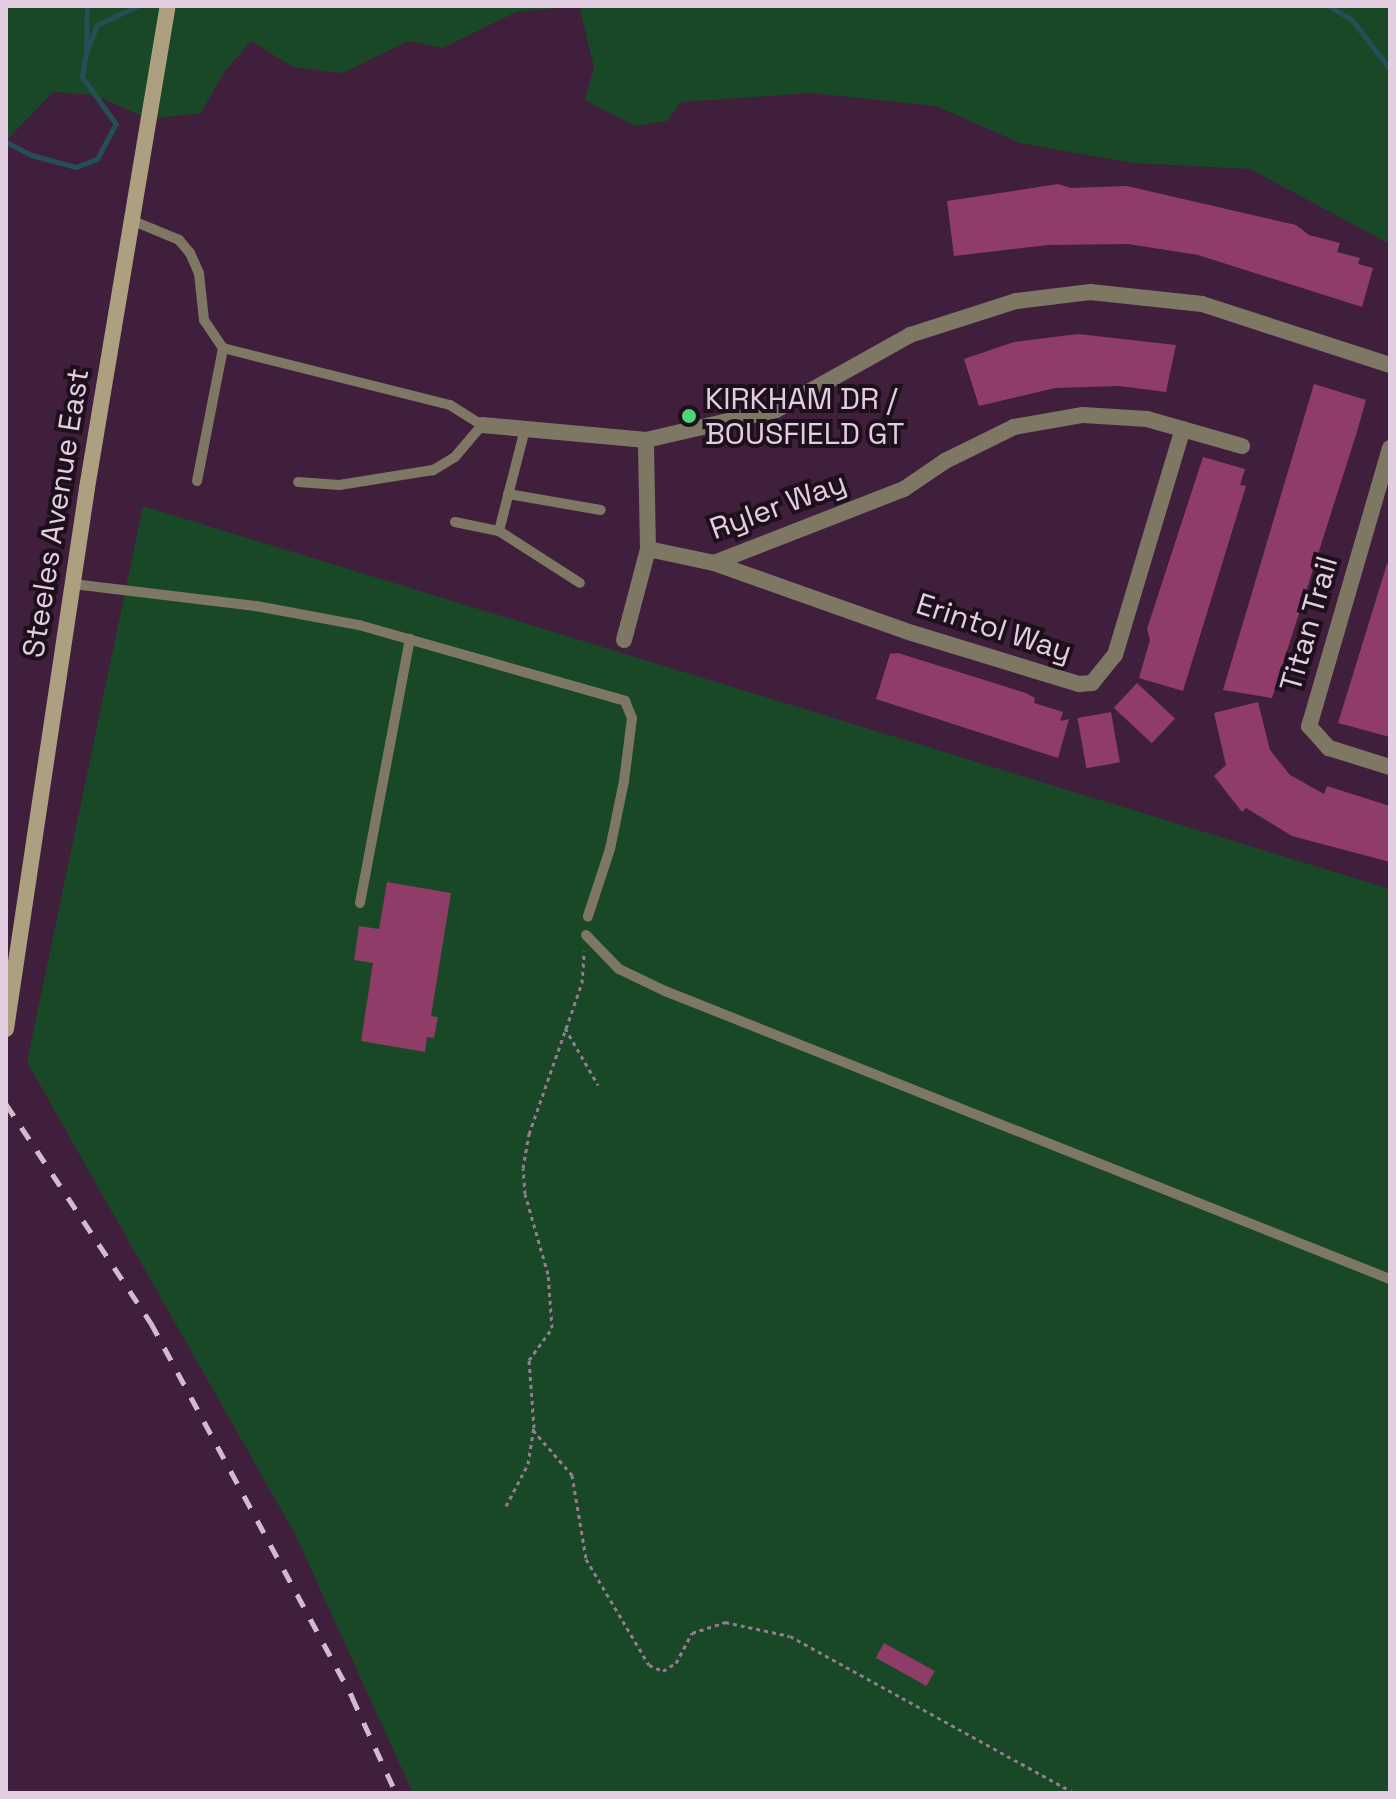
<!DOCTYPE html>
<html>
<head>
<meta charset="utf-8">
<style>
	body { margin:0 }
	#map { position:relative; width:1396px; height:1799px; overflow:hidden; background:#401f3d; font-family:"Space Grotesk",sans-serif }
	div>[style] { position:absolute }
	.green>* { inset:0; background:#194826 }
	.stream>* { height:5px; margin:-2.5px; padding:0 2.5px; transform-origin:2.5px; border-radius:2.5px; background:#244f56 }
	.building>* { inset:0; background:#8f3c68; transform-origin:0 0 }
	.path>* { height:3px; margin-top:-1.5px; transform-origin:0; background:repeating-linear-gradient(90deg,#967b93 0 4px,transparent 0 8px) }
	.lane>* { height:10px; margin:-5px; padding:0 5px; transform-origin:5px; border-radius:5px; background:#7e7763 }
	.street>* { height:16px; margin:-8px; padding:0 8px; transform-origin:8px; border-radius:8px; background:#7e7763 }
	.secondary>* { height:16px; margin:-8px; padding:0 8px; transform-origin:8px; border-radius:8px; background:#aca081 }
	.rail>* { height:5px; margin-top:-2.5px; transform-origin:0; background:repeating-linear-gradient(90deg,#d1bbcf 0 14px,transparent 0 28px) }
	.dots>* { width:22px; height:22px; translate:-50% -50%; box-sizing:border-box; border:4px solid #1e0f1d; border-radius:50% }
	span { translate:-50% -50%; white-space:nowrap; text-align:center; line-height:1.15; -webkit-text-stroke:8px #1e0f1d; paint-order:stroke }
	.poi-label { font-size:30px; color:#e3cee1 }
	.left { translate:0 -50%; text-align:left }
	.street-label { font-size:30px; color:#e3cee1 }
	.frame { position:absolute; inset:0; border:8px solid #e3cee1; pointer-events:none }
</style>
</head>
<body>
<div id="map">
	<div class="green">
		<div style="clip-path:polygon(6px 6px,1390px 6px,1390px 244px,1250px 169px,1133px 163px,1020px 143px,936px 106px,811px 93px,681px 102px,667px 121px,635px 126px,585px 100px,594px 67px,579px 6px,516px 12px,443px 48px,408px 41px,343px 73px,293px 67px,251px 41px,224px 72px,201px 113px,149px 119px,94px 95px,53px 92px,6px 141px)"></div>
		<div style="clip-path:polygon(143px 506px,1390px 889px,1390px 1793px,413px 1793px,295px 1534px,27px 1062px)"></div>
	</div>
	<div class="stream">
		<div style="left:1329px;top:6px;width:26px;rotate:31deg"></div>
		<div style="left:1351px;top:19px;width:63px;rotate:52deg"></div>
		<div style="left:86px;top:48px;width:42px;rotate:-88.6deg"></div>
		<div style="left:6px;top:142px;width:28px;rotate:27deg"></div>
		<div style="left:31px;top:155px;width:47px;rotate:14.9deg"></div>
		<div style="left:76px;top:167px;width:22px;rotate:-21deg"></div>
		<div style="left:97px;top:159px;width:40px;rotate:-62deg"></div>
		<div style="left:116px;top:124px;width:58px;rotate:-125.9deg"></div>
		<div style="left:82px;top:77px;width:24px;rotate:-81deg"></div>
		<div style="left:86px;top:53px;width:30px;rotate:-69deg"></div>
		<div style="left:97px;top:25px;width:44px;rotate:-25.4deg"></div>
	</div>
	<div class="building">
		<div style="clip-path:polygon(1058px 184px,1071px 188px,1127px 186px,1296px 225px,1309px 235px,1340px 243px,1337px 252px,1360px 258px,1358px 264px,1373px 268px,1362px 307px,1198px 255px,1128px 244px,1048px 245px,954px 256px,947px 201px)"></div>
		<div style="clip-path:polygon(1078px 334px,1176px 345px,1166px 392px,1119px 386px,1055px 388px,979px 406px,964px 359px,1014px 342px)"></div>
		<div style="clip-path:polygon(1314px 384px,1366px 400px,1356px 435px,1272px 698px,1223px 690px)"></div>
		<div style="clip-path:polygon(1203px 457px,1245px 469px,1240px 485px,1246px 486px,1183px 691px,1139px 678px,1150px 640px,1147px 629px)"></div>
		<div style="clip-path:polygon(1387px 564px,1390px 564px,1390px 737px,1338px 723px)"></div>
		<div style="clip-path:polygon(898px 653px,1026px 693px,1035px 698px,1034px 703px,1063px 712px,1060px 721px,1069px 719px,1058px 758px,876px 699px,890px 654px)"></div>
		<div style="left:1137px;top:683px;width:52px;height:34px;rotate:43deg"></div>
		<div style="clip-path:polygon(1258px 702px,1270px 750px,1290px 775px,1324px 794px,1327px 786px,1390px 806px,1390px 862px,1292px 836px,1246px 808px,1242px 812px,1214px 776px,1226px 765px,1214px 713px)"></div>
		<div style="left:1111px;top:712px;width:51px;height:34px;rotate:80deg"></div>
		<div style="clip-path:polygon(387px 882px,451px 893px,431px 1016px,438px 1017px,434px 1038px,427px 1037px,425px 1052px,361px 1041px,373px 963px,354px 960px,359px 926px,379px 929px)"></div>
		<div style="left:884px;top:1643px;width:58px;height:17px;rotate:29deg"></div>
	</div>
	<div class="path">
		<div style="left:565px;top:1028px;width:66px;rotate:59.9deg"></div>
		<div style="left:533px;top:1430px;width:60px;rotate:49.1deg"></div>
		<div style="left:572px;top:1475px;width:85px;rotate:80.5deg"></div>
		<div style="left:586px;top:1559px;width:123px;rotate:59.3deg"></div>
		<div style="left:649px;top:1665px;width:15px;rotate:23deg"></div>
		<div style="left:663px;top:1671px;width:15px;rotate:-32deg"></div>
		<div style="left:676px;top:1663px;width:34px;rotate:-62deg"></div>
		<div style="left:692px;top:1633px;width:35px;rotate:-18deg"></div>
		<div style="left:725px;top:1622px;width:66px;rotate:12.2deg"></div>
		<div style="left:790px;top:1636px;width:325px;rotate:28.9deg"></div>
		<div style="left:506px;top:1506px;width:47px;rotate:-62.4deg"></div>
		<div style="left:528px;top:1464px;width:36px;rotate:-81deg"></div>
		<div style="left:534px;top:1428px;width:68px;rotate:-94.2deg"></div>
		<div style="left:529px;top:1360px;width:39px;rotate:-54deg"></div>
		<div style="left:552px;top:1328px;width:54px;rotate:-94.2deg"></div>
		<div style="left:548px;top:1274px;width:83px;rotate:-106deg"></div>
		<div style="left:525px;top:1194px;width:26px;rotate:-94deg"></div>
		<div style="left:523px;top:1168px;width:35px;rotate:-80deg"></div>
		<div style="left:529px;top:1134px;width:160px;rotate:-70.7deg"></div>
		<div style="left:582px;top:983px;width:32px;rotate:-86deg"></div>
	</div>
	<div class="lane">
		<div style="left:131px;top:220px;width:52px;rotate:22.6deg"></div>
		<div style="left:179px;top:240px;width:17px;rotate:50deg"></div>
		<div style="left:190px;top:253px;width:22px;rotate:66deg"></div>
		<div style="left:199px;top:273px;width:47px;rotate:83.9deg"></div>
		<div style="left:204px;top:320px;width:34px;rotate:56deg"></div>
		<div style="left:223px;top:348px;width:234px;rotate:14.1deg"></div>
		<div style="left:450px;top:405px;width:38px;rotate:32deg"></div>
		<div style="left:482px;top:425px;width:42px;rotate:130.2deg"></div>
		<div style="left:455px;top:457px;width:26px;rotate:149deg"></div>
		<div style="left:433px;top:470px;width:95px;rotate:170.9deg"></div>
		<div style="left:339px;top:485px;width:41px;rotate:-175.8deg"></div>
		<div style="left:525px;top:429px;width:105px;rotate:104.3deg"></div>
		<div style="left:499px;top:531px;width:96px;rotate:32.7deg"></div>
		<div style="left:197px;top:481px;width:136px;rotate:-78.9deg"></div>
		<div style="left:508px;top:494px;width:94px;rotate:9.8deg"></div>
		<div style="left:455px;top:522px;width:45px;rotate:11.6deg"></div>
		<div style="left:73px;top:584px;width:184px;rotate:6.9deg"></div>
		<div style="left:256px;top:606px;width:105px;rotate:10.5deg"></div>
		<div style="left:359px;top:625px;width:277px;rotate:15.9deg"></div>
		<div style="left:625px;top:701px;width:18px;rotate:68deg"></div>
		<div style="left:632px;top:718px;width:64px;rotate:97.2deg"></div>
		<div style="left:624px;top:781px;width:69px;rotate:101.6deg"></div>
		<div style="left:610px;top:849px;width:71px;rotate:108.2deg"></div>
		<div style="left:360px;top:903px;width:269px;rotate:-79.3deg"></div>
		<div style="left:586px;top:935px;width:47px;rotate:45.9deg"></div>
		<div style="left:619px;top:969px;width:51px;rotate:25.6deg"></div>
		<div style="left:665px;top:991px;width:780px;rotate:21.67deg"></div>
	</div>
	<div class="street">
		<div style="left:482px;top:425px;width:165px;rotate:5.2deg"></div>
		<div style="left:646px;top:440px;width:133px;rotate:-13deg"></div>
		<div style="left:776px;top:410px;width:154px;rotate:-29.2deg"></div>
		<div style="left:910px;top:335px;width:111px;rotate:-17.8deg"></div>
		<div style="left:1016px;top:301px;width:75px;rotate:-6.9deg"></div>
		<div style="left:1090px;top:292px;width:113px;rotate:6.1deg"></div>
		<div style="left:1202px;top:304px;width:198px;rotate:18deg"></div>
		<div style="left:1390px;top:448px;width:290px;rotate:106.2deg"></div>
		<div style="left:1309px;top:726px;width:30px;rotate:48deg"></div>
		<div style="left:1329px;top:748px;width:64px;rotate:17.3deg"></div>
		<div style="left:648px;top:549px;width:67px;rotate:12deg"></div>
		<div style="left:714px;top:563px;width:204px;rotate:-21.3deg"></div>
		<div style="left:904px;top:489px;width:50px;rotate:-34.3deg"></div>
		<div style="left:945px;top:461px;width:77px;rotate:-26.2deg"></div>
		<div style="left:1014px;top:427px;width:70px;rotate:-9.9deg"></div>
		<div style="left:1083px;top:415px;width:64px;rotate:3.6deg"></div>
		<div style="left:1147px;top:419px;width:99px;rotate:15.9deg"></div>
		<div style="left:714px;top:563px;width:210px;rotate:19.5deg"></div>
		<div style="left:912px;top:633px;width:175px;rotate:17deg"></div>
		<div style="left:1079px;top:684px;width:13px;rotate:-4deg"></div>
		<div style="left:1092px;top:683px;width:36px;rotate:-51deg"></div>
		<div style="left:1115px;top:655px;width:236px;rotate:-73.3deg"></div>
		<div style="left:624px;top:640px;width:94px;rotate:-75.2deg"></div>
		<div style="left:648px;top:549px;width:109px;rotate:-91.1deg"></div>
	</div>
	<div class="secondary">
		<div style="left:6px;top:1029px;width:547px;rotate:-81.48deg"></div>
		<div style="left:87px;top:488px;width:489px;rotate:-80.5deg"></div>
	</div>
	<div class="rail">
		<div style="left:6px;top:1104px;width:263px;rotate:56.5deg"></div>
		<div style="left:151px;top:1323px;width:425px;rotate:61.7deg"></div>
		<div style="left:352px;top:1697px;width:106px;rotate:65.4deg"></div>
	</div>
	<div class="dots">
		<div style="left:689px;top:416px;background:#4dd676"></div>
	</div>
	<div class="poi-label">
		<span class="left" style="left:705px;top:416px">KIRKHAM DR /<br>BOUSFIELD GT</span>
	</div>
	<div class="street-label">
		<span style="left:778px;top:506px;rotate:-20deg">Ryler Way</span>
		<span style="left:56px;top:513px;rotate:-81deg">Steeles Avenue East</span>
		<span style="left:1309px;top:624px;rotate:-74deg">Titan Trail</span>
		<span style="left:994px;top:628px;rotate:18deg">Erintol Way</span>
	</div>
	<div class="frame"></div>
</div>
</body>
</html>
